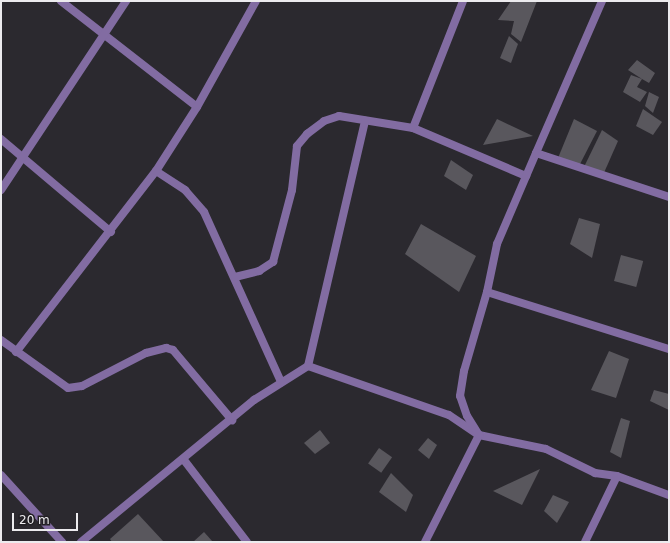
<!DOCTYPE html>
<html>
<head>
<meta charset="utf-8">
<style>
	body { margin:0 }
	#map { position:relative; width:670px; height:543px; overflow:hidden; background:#2b292f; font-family:"DejaVu Sans",sans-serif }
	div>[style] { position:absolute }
	.building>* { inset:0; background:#59575d; transform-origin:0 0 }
	.minor>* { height:8px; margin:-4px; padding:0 4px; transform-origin:4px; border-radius:4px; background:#826ca2 }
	span { translate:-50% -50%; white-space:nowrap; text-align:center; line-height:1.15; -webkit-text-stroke:4px #222025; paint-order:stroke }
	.frame { position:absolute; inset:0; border:2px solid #ecebee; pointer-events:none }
	.scale { position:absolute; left:12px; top:513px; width:66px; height:18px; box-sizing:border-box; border:2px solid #ecebee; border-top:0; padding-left:5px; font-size:12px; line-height:14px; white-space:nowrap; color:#ecebee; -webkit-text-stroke:3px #222025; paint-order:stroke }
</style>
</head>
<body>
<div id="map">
	<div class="building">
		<div style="clip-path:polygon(511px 1px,537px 1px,521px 42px,511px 34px,514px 21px,498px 20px)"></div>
		<div style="clip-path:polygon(509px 36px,518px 44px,511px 63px,500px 58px)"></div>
		<div style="clip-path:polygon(637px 60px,655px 73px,649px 83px,642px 79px,637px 87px,647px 92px,640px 102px,623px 92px,631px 75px,642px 79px,628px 70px)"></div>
		<div style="clip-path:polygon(649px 92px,659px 97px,653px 113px,645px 106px)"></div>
		<div style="clip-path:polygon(643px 109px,662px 122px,653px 135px,636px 126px)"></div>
		<div style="clip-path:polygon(497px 119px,533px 136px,483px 145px)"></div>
		<div style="clip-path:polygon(574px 119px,597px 131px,579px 166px,558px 158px)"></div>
		<div style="clip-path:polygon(602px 130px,618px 141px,603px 175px,583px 169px)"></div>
		<div style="clip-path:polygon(451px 160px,473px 175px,466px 190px,444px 176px)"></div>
		<div style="clip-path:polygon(579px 218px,600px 224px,592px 258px,570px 244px)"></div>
		<div style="clip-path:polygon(421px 224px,476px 256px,459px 292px,405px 254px)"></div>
		<div style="left:621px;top:255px;width:23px;height:27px;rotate:15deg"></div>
		<div style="clip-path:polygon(609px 351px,629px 359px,616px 398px,591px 390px)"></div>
		<div style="clip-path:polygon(654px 390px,669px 394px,669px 410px,650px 401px)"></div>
		<div style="clip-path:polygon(621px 418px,630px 421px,621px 458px,610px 452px)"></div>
		<div style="clip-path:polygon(320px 430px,330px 443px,315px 454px,304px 443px)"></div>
		<div style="clip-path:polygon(428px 438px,437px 445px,429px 459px,418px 450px)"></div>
		<div style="left:379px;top:448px;width:16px;height:19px;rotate:35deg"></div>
		<div style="clip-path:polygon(540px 469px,522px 505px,493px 491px)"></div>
		<div style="clip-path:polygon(391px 473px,413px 495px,406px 512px,379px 492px)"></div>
		<div style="clip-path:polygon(553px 495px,569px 502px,557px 523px,544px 511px)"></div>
		<div style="clip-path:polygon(138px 514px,164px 542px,112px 542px,110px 539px)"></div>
		<div style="clip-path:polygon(204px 532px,213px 542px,193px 542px)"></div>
	</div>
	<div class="minor">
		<div style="left:61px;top:1px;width:172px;rotate:37.9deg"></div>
		<div style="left:413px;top:128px;width:136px;rotate:-68.5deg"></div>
		<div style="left:1px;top:139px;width:144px;rotate:40.2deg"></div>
		<div style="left:536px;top:153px;width:166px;rotate:-66.5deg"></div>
		<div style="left:156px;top:171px;width:35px;rotate:33deg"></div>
		<div style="left:185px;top:190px;width:29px;rotate:49deg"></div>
		<div style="left:204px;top:212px;width:187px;rotate:65.6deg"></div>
		<div style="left:1px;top:190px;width:227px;rotate:-56.5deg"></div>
		<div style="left:235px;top:277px;width:25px;rotate:-14deg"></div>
		<div style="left:259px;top:271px;width:17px;rotate:-33deg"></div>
		<div style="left:273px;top:262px;width:74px;rotate:-75.2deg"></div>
		<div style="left:292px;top:190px;width:44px;rotate:-83.5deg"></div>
		<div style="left:297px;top:146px;width:16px;rotate:-50deg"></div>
		<div style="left:307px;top:134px;width:21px;rotate:-37deg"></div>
		<div style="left:324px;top:121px;width:16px;rotate:-18deg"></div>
		<div style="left:339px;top:116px;width:75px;rotate:9.2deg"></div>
		<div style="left:413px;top:128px;width:123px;rotate:23deg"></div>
		<div style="left:487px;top:292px;width:191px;rotate:17.4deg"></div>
		<div style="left:1px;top:340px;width:82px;rotate:35.6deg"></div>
		<div style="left:68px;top:388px;width:14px;rotate:-8deg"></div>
		<div style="left:82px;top:386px;width:72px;rotate:-27.3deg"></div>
		<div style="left:146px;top:353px;width:21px;rotate:-14deg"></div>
		<div style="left:166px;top:348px;width:7px;rotate:16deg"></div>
		<div style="left:173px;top:350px;width:92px;rotate:49.9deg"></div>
		<div style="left:16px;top:352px;width:229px;rotate:-52.3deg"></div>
		<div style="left:156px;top:171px;width:76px;rotate:-57.4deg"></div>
		<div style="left:197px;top:107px;width:121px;rotate:-60.9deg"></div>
		<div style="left:308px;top:366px;width:149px;rotate:19.2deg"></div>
		<div style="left:449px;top:415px;width:36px;rotate:34deg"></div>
		<div style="left:479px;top:435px;width:68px;rotate:11.8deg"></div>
		<div style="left:546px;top:449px;width:55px;rotate:26.1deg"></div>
		<div style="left:595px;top:473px;width:22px;rotate:8deg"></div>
		<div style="left:617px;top:476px;width:55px;rotate:20.1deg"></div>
		<div style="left:184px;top:460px;width:103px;rotate:52.5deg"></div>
		<div style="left:1px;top:475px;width:91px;rotate:47.7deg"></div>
		<div style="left:81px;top:542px;width:224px;rotate:-39.4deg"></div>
		<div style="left:254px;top:400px;width:64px;rotate:-32.2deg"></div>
		<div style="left:308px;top:366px;width:252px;rotate:-76.9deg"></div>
		<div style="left:425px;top:542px;width:120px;rotate:-63.2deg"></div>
		<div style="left:479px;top:435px;width:22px;rotate:-122deg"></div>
		<div style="left:467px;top:416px;width:21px;rotate:-109deg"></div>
		<div style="left:460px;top:396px;width:25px;rotate:-81deg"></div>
		<div style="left:464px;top:371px;width:82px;rotate:-73.8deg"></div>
		<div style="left:487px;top:292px;width:49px;rotate:-78.2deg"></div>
		<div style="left:497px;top:244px;width:99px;rotate:-66.8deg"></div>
		<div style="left:536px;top:153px;width:140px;rotate:18.3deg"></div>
		<div style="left:585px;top:542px;width:73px;rotate:-64.1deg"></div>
	</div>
	<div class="frame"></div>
	<div class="scale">20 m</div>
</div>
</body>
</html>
